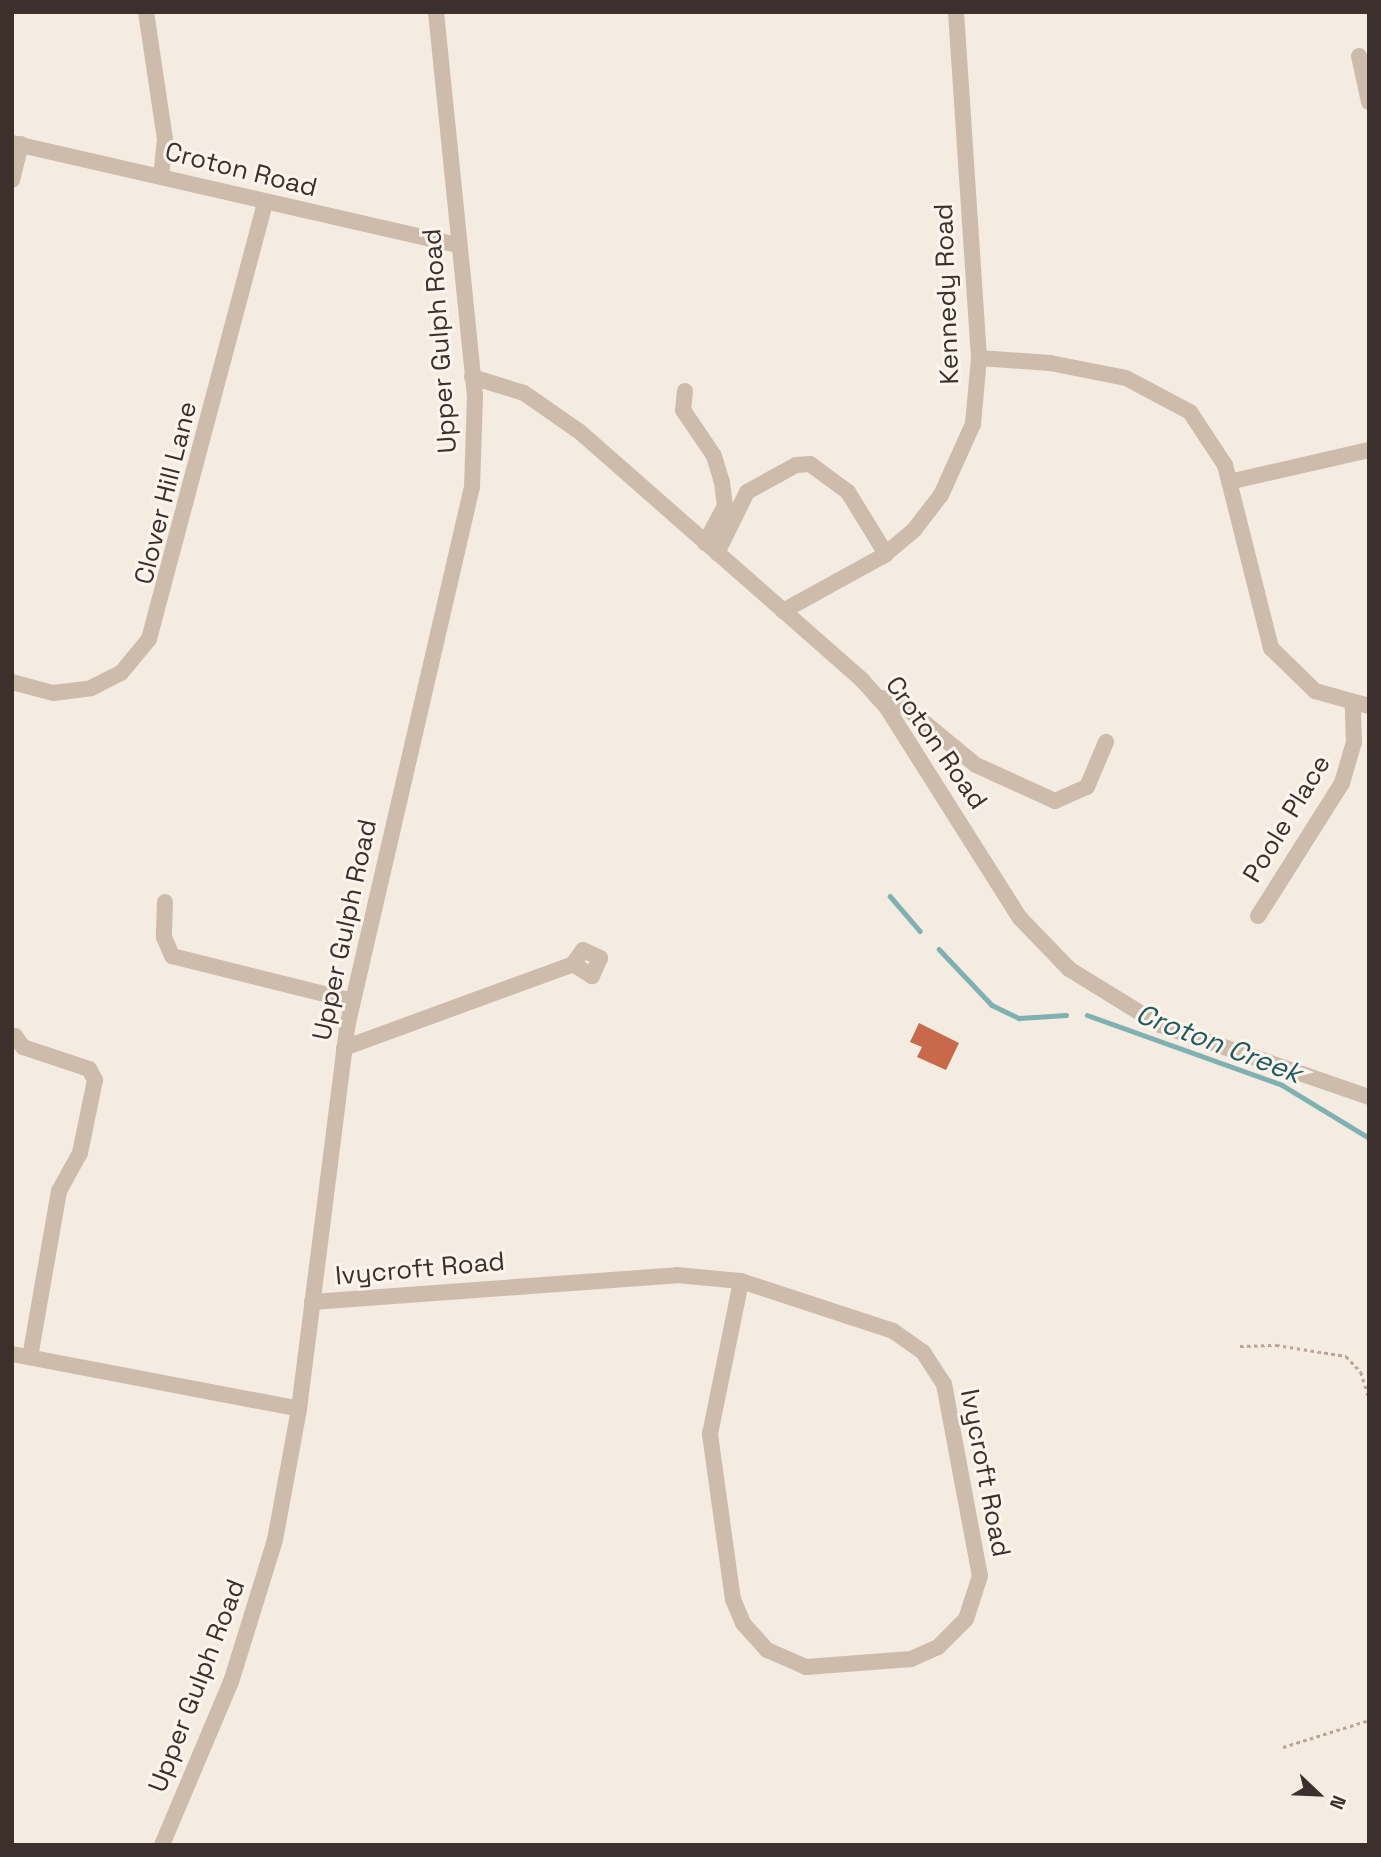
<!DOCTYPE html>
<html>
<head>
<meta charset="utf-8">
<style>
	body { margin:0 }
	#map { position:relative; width:1381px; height:1857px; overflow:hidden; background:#f4ebe1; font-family:"Space Grotesk",sans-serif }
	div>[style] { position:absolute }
	.stream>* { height:4.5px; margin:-2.25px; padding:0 2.25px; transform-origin:2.25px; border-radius:2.25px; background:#7fb0b2 }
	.building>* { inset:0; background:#c8694b }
	.path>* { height:2.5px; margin-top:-1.25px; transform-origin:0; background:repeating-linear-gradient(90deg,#b9a596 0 3.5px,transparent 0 7px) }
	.minor>* { height:16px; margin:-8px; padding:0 8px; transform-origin:8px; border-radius:8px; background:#cdbbac }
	span { translate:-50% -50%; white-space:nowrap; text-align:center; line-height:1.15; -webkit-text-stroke:6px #fbf5ee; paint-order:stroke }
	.street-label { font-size:26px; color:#3b302b }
	.water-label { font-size:28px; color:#1f5a5e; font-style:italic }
	.frame { position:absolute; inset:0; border:14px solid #3b302b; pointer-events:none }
	.north { position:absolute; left:1283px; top:1759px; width:70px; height:70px; -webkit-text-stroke:5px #fbf5ee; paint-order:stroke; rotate:113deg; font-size:19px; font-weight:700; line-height:28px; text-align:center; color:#3b302b }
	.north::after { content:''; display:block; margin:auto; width:24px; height:32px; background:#3b302b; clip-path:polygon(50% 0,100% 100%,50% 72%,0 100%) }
</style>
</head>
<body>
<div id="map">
	<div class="stream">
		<div style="left:890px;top:896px;width:46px;rotate:49.4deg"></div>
		<div style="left:939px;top:949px;width:77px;rotate:46.6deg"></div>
		<div style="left:992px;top:1005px;width:30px;rotate:26deg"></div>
		<div style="left:1019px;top:1018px;width:47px;rotate:-3.7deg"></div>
		<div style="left:1087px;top:1015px;width:207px;rotate:19.7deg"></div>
		<div style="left:1282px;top:1085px;width:102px;rotate:31.3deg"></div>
	</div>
	<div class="building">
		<div style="clip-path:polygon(919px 1023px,959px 1043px,946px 1070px,917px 1057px,922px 1047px,910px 1042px)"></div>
	</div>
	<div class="path">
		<div style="left:1240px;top:1346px;width:36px;rotate:-2deg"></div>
		<div style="left:1276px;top:1345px;width:71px;rotate:8.9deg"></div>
		<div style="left:1346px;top:1356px;width:22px;rotate:47deg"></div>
		<div style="left:1361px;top:1372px;width:27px;rotate:73deg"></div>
		<div style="left:1283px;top:1747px;width:90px;rotate:-17.4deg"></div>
	</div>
	<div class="minor">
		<div style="left:146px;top:12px;width:128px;rotate:81.5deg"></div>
		<div style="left:165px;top:139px;width:37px;rotate:96deg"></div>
		<div style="left:1359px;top:56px;width:47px;rotate:77.7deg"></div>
		<div style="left:12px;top:143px;width:458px;rotate:12.9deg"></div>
		<div style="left:12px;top:180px;width:37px;rotate:-76deg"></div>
		<div style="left:979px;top:358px;width:71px;rotate:4deg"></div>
		<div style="left:1050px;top:363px;width:77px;rotate:11.2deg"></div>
		<div style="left:1126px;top:378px;width:72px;rotate:28deg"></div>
		<div style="left:1190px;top:412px;width:64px;rotate:56.6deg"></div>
		<div style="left:1225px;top:465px;width:189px;rotate:75.9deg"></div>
		<div style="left:1271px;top:648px;width:62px;rotate:44.3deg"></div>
		<div style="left:1315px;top:691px;width:56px;rotate:15.5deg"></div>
		<div style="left:472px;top:377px;width:54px;rotate:17.1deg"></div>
		<div style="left:524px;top:393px;width:68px;rotate:34.9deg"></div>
		<div style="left:580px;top:432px;width:376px;rotate:41.3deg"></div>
		<div style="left:862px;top:680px;width:38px;rotate:48deg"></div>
		<div style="left:887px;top:708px;width:249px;rotate:57.7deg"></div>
		<div style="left:1020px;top:918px;width:71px;rotate:46.1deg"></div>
		<div style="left:1069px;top:969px;width:107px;rotate:31.6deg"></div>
		<div style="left:1160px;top:1025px;width:221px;rotate:19deg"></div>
		<div style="left:685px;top:391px;width:19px;rotate:96deg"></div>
		<div style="left:683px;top:410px;width:55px;rotate:56deg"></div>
		<div style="left:714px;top:456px;width:27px;rotate:73deg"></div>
		<div style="left:722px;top:482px;width:24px;rotate:83deg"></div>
		<div style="left:725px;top:506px;width:42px;rotate:118.4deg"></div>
		<div style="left:1229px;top:482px;width:144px;rotate:-12.9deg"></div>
		<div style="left:717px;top:553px;width:68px;rotate:-63.8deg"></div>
		<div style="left:747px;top:492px;width:56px;rotate:-28.9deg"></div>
		<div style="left:796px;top:465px;width:14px;rotate:-4deg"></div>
		<div style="left:810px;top:464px;width:47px;rotate:36.4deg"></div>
		<div style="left:848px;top:492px;width:73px;rotate:58.5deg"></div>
		<div style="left:783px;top:611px;width:114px;rotate:-28.8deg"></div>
		<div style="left:883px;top:556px;width:40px;rotate:-40deg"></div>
		<div style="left:914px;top:530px;width:44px;rotate:-52.4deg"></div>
		<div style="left:941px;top:495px;width:78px;rotate:-65.7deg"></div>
		<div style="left:973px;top:424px;width:66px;rotate:-84.8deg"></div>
		<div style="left:979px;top:358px;width:347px;rotate:-93.8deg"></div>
		<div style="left:12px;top:682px;width:42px;rotate:15deg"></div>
		<div style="left:53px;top:693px;width:38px;rotate:-7deg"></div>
		<div style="left:91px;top:688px;width:34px;rotate:-27deg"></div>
		<div style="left:121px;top:673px;width:44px;rotate:-50.5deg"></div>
		<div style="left:149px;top:639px;width:452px;rotate:-75.1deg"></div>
		<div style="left:877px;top:697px;width:21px;rotate:11deg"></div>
		<div style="left:898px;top:701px;width:101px;rotate:39.4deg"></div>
		<div style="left:976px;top:765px;width:87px;rotate:24.5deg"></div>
		<div style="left:1055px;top:801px;width:35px;rotate:-24deg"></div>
		<div style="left:1087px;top:787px;width:49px;rotate:-67.1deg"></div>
		<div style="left:165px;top:902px;width:35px;rotate:92deg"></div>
		<div style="left:164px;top:937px;width:21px;rotate:67deg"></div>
		<div style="left:172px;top:956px;width:186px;rotate:14deg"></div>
		<div style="left:1258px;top:916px;width:157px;rotate:-57.7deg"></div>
		<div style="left:1342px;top:783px;width:43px;rotate:-73.7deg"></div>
		<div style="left:1354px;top:742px;width:38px;rotate:-92deg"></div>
		<div style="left:15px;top:1036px;width:14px;rotate:54deg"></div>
		<div style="left:23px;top:1047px;width:70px;rotate:18.4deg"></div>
		<div style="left:89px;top:1069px;width:13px;rotate:61deg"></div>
		<div style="left:95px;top:1080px;width:75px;rotate:101.6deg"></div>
		<div style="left:80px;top:1153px;width:43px;rotate:118.9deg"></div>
		<div style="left:59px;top:1191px;width:169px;rotate:99.9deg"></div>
		<div style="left:344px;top:1048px;width:244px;rotate:-20.1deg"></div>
		<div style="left:573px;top:964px;width:17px;rotate:-54deg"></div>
		<div style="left:583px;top:950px;width:19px;rotate:25deg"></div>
		<div style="left:600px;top:958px;width:20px;rotate:114deg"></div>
		<div style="left:592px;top:976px;width:22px;rotate:-148deg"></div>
		<div style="left:741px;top:1281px;width:160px;rotate:18.2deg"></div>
		<div style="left:893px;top:1331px;width:37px;rotate:35deg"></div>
		<div style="left:923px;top:1352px;width:38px;rotate:57deg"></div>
		<div style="left:944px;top:1384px;width:195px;rotate:79.4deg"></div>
		<div style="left:980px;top:1576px;width:45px;rotate:108deg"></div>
		<div style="left:966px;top:1619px;width:40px;rotate:135deg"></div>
		<div style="left:938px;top:1647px;width:30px;rotate:156deg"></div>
		<div style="left:911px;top:1659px;width:105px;rotate:175.6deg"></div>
		<div style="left:806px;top:1667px;width:43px;rotate:-156.4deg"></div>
		<div style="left:767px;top:1650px;width:36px;rotate:-132deg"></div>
		<div style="left:743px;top:1623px;width:25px;rotate:-113deg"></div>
		<div style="left:733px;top:1600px;width:168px;rotate:-97.9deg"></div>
		<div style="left:710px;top:1434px;width:156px;rotate:-78.5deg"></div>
		<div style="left:312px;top:1302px;width:366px;rotate:-4.2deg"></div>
		<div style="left:677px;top:1275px;width:64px;rotate:5.4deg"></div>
		<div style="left:12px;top:1354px;width:292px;rotate:10.8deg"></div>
		<div style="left:162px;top:1845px;width:177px;rotate:-67.1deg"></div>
		<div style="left:231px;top:1682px;width:149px;rotate:-72.8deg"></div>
		<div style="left:275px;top:1540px;width:133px;rotate:-79.6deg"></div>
		<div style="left:299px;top:1409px;width:385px;rotate:-82.8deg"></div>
		<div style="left:347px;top:1027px;width:554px;rotate:-76.97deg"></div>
		<div style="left:472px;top:487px;width:91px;rotate:-88.1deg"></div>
		<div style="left:475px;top:396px;width:386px;rotate:-95.8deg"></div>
	</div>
	<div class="street-label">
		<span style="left:241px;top:170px;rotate:14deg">Croton Road</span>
		<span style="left:947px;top:294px;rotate:-92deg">Kennedy Road</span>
		<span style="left:440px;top:341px;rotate:-94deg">Upper Gulph Road</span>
		<span style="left:166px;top:493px;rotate:-76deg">Clover Hill Lane</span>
		<span style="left:936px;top:743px;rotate:55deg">Croton Road</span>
		<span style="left:1287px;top:819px;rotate:-59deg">Poole Place</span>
		<span style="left:345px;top:930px;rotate:-78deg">Upper Gulph Road</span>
		<span style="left:420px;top:1269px;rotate:-5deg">Ivycroft Road</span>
		<span style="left:985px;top:1473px;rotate:79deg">Ivycroft Road</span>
		<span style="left:197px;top:1686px;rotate:-69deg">Upper Gulph Road</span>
	</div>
	<div class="water-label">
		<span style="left:1219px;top:1043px;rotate:21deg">Croton Creek</span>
	</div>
	<div class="frame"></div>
	<div class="north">N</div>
</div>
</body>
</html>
